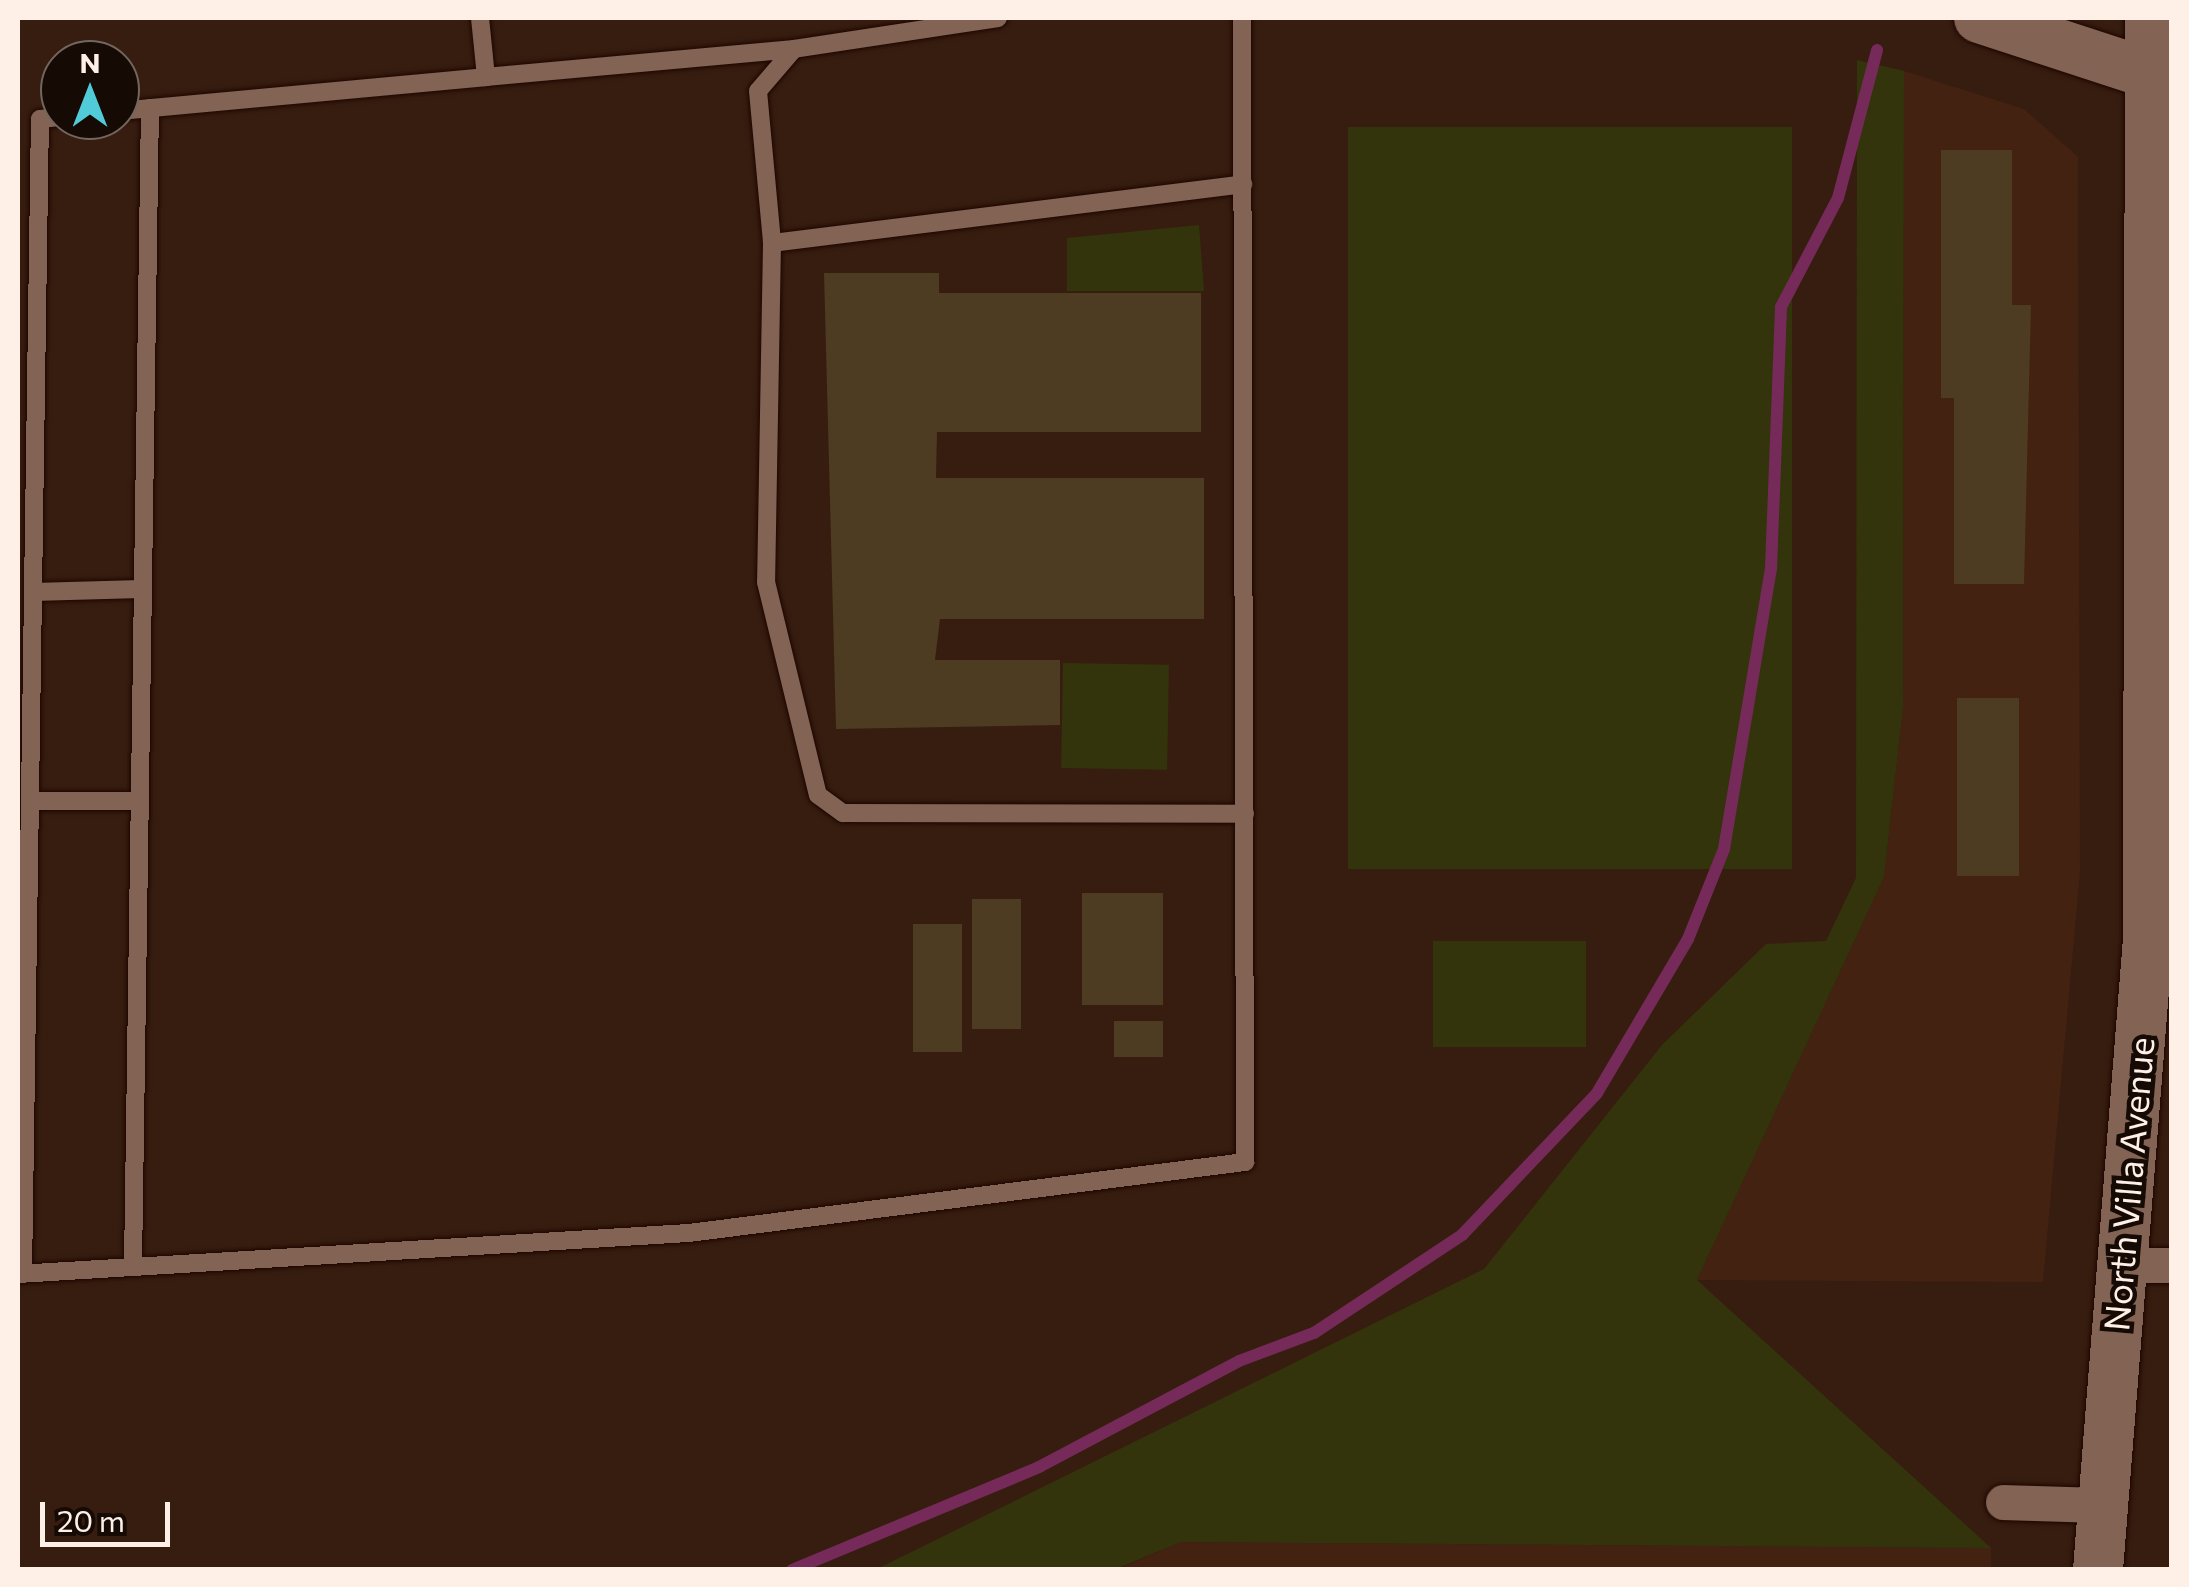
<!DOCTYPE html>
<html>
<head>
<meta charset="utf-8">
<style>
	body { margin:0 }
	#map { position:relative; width:2189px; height:1587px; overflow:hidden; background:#371d0f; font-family:Commissioner,sans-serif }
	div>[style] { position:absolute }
	.built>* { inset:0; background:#432211 }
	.green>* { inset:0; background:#33340b; transform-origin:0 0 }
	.stream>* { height:12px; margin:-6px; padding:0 6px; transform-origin:6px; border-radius:6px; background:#762a5a }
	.building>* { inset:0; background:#4d3c21; transform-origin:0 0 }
	.roads { filter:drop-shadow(0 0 2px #1d0600) drop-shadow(0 0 2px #1d0600) }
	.lane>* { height:18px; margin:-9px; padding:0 9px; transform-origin:9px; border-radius:9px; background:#836454 }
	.street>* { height:35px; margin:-17.5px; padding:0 17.5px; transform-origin:17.5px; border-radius:17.5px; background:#836454 }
	.secondary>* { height:50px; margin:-25px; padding:0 25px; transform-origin:25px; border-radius:25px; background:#836454 }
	span { translate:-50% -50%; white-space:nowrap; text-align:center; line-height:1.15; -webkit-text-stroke:9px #160a05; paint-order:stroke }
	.street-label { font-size:35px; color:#feefe7 }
	.frame { position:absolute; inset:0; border:20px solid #feefe7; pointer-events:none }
	.north { position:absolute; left:40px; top:40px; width:100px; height:100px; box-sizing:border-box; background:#160a05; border:2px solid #73665f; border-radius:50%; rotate:0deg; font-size:28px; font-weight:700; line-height:40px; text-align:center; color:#feefe7 }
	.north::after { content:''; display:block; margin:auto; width:35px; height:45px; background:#52cbd8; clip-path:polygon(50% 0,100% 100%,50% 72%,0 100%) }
	.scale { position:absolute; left:40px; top:1502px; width:130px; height:45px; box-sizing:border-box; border:5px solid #feefe7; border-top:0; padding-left:12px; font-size:30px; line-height:35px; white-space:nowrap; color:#feefe7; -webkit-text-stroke:8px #160a05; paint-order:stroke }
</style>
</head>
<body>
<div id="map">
	<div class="built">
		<div style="clip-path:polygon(1904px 71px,2024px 109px,2078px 157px,2080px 872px,2043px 1282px,1697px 1280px,1884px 877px,1903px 708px)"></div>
		<div style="clip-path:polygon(1181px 1542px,1991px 1548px,1991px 1570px,1116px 1570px)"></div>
	</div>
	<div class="green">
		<div style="clip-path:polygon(1857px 60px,1904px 71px,1903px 708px,1884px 877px,1697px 1280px,1991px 1548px,1181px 1542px,1116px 1569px,877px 1569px,1484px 1269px,1662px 1045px,1766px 944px,1826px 941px,1856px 878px)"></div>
		<div style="left:1792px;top:127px;width:742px;height:444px;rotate:90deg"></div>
		<div style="clip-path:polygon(1199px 225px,1204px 291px,1067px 291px,1067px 238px)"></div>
		<div style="left:1063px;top:663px;width:106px;height:105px;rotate:1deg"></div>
		<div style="left:1586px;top:941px;width:106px;height:153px;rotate:90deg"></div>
	</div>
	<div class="stream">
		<div style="left:792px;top:1570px;width:268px;rotate:-22.6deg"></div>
		<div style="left:1039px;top:1467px;width:226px;rotate:-27.9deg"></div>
		<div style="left:1239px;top:1361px;width:80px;rotate:-20.5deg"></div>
		<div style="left:1314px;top:1333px;width:178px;rotate:-33.5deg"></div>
		<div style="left:1462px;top:1235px;width:196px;rotate:-46.4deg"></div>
		<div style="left:1597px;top:1093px;width:179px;rotate:-59.4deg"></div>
		<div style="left:1688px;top:939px;width:97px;rotate:-68.2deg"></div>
		<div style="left:1724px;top:849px;width:284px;rotate:-80.5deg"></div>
		<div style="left:1771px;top:569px;width:262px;rotate:-87.8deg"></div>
		<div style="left:1781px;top:307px;width:123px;rotate:-62.4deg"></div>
		<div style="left:1838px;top:198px;width:153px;rotate:-75.2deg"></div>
	</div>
	<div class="building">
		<div style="clip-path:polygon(1941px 150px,2012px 150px,2012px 305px,2031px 305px,2024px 584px,1954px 584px,1954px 398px,1941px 398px)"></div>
		<div style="clip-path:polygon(824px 273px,939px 273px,939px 293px,1201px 293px,1201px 432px,937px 432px,936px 478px,1204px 478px,1204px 619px,940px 619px,935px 660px,1060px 660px,1060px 725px,836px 729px)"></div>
		<div style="left:1957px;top:698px;width:62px;height:178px"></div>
		<div style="left:1082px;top:893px;width:81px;height:112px"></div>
		<div style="left:972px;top:899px;width:49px;height:130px"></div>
		<div style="left:913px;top:924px;width:49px;height:128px"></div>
		<div style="left:1114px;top:1021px;width:49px;height:36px"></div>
	</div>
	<div class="roads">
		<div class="lane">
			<div style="left:998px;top:18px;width:206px;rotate:171.4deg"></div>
			<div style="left:794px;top:49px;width:55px;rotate:130.6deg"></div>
			<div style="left:758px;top:91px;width:153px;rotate:84.7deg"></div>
			<div style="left:772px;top:243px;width:339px;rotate:91deg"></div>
			<div style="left:766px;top:582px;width:219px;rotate:76.3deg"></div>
			<div style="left:818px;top:795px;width:31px;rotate:36deg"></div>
			<div style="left:843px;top:813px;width:402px;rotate:0.1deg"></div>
			<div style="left:486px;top:77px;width:309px;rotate:-5.2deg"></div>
			<div style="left:120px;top:111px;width:368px;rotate:-5.3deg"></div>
			<div style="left:486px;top:77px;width:59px;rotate:-95.8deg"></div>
			<div style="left:772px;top:243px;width:475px;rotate:-7.1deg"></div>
			<div style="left:33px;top:592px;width:108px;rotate:-1.6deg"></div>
			<div style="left:30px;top:801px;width:110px"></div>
			<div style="left:133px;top:1265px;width:1157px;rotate:-89.16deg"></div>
			<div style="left:18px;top:1274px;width:672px;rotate:-3.5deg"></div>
			<div style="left:689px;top:1233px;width:561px;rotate:-7.28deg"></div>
			<div style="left:1245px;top:1162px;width:1144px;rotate:-90.15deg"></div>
			<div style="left:23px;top:1274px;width:1155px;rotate:-89.16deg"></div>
			<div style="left:40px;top:119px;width:20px;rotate:-6deg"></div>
		</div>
		<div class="street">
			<div style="left:2121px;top:1265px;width:51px"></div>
			<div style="left:2003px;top:1502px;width:96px;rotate:1.8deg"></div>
		</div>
		<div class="secondary">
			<div style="left:1979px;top:18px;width:203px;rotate:18.1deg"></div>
			<div style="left:2098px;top:1570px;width:633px;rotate:-85.47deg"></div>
			<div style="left:2148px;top:939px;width:921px;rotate:-89.88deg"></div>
		</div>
	</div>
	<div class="street-label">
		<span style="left:2128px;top:1184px;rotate:-85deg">North Villa Avenue</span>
	</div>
	<div class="frame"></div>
	<div class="north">N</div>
	<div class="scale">20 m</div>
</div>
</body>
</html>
